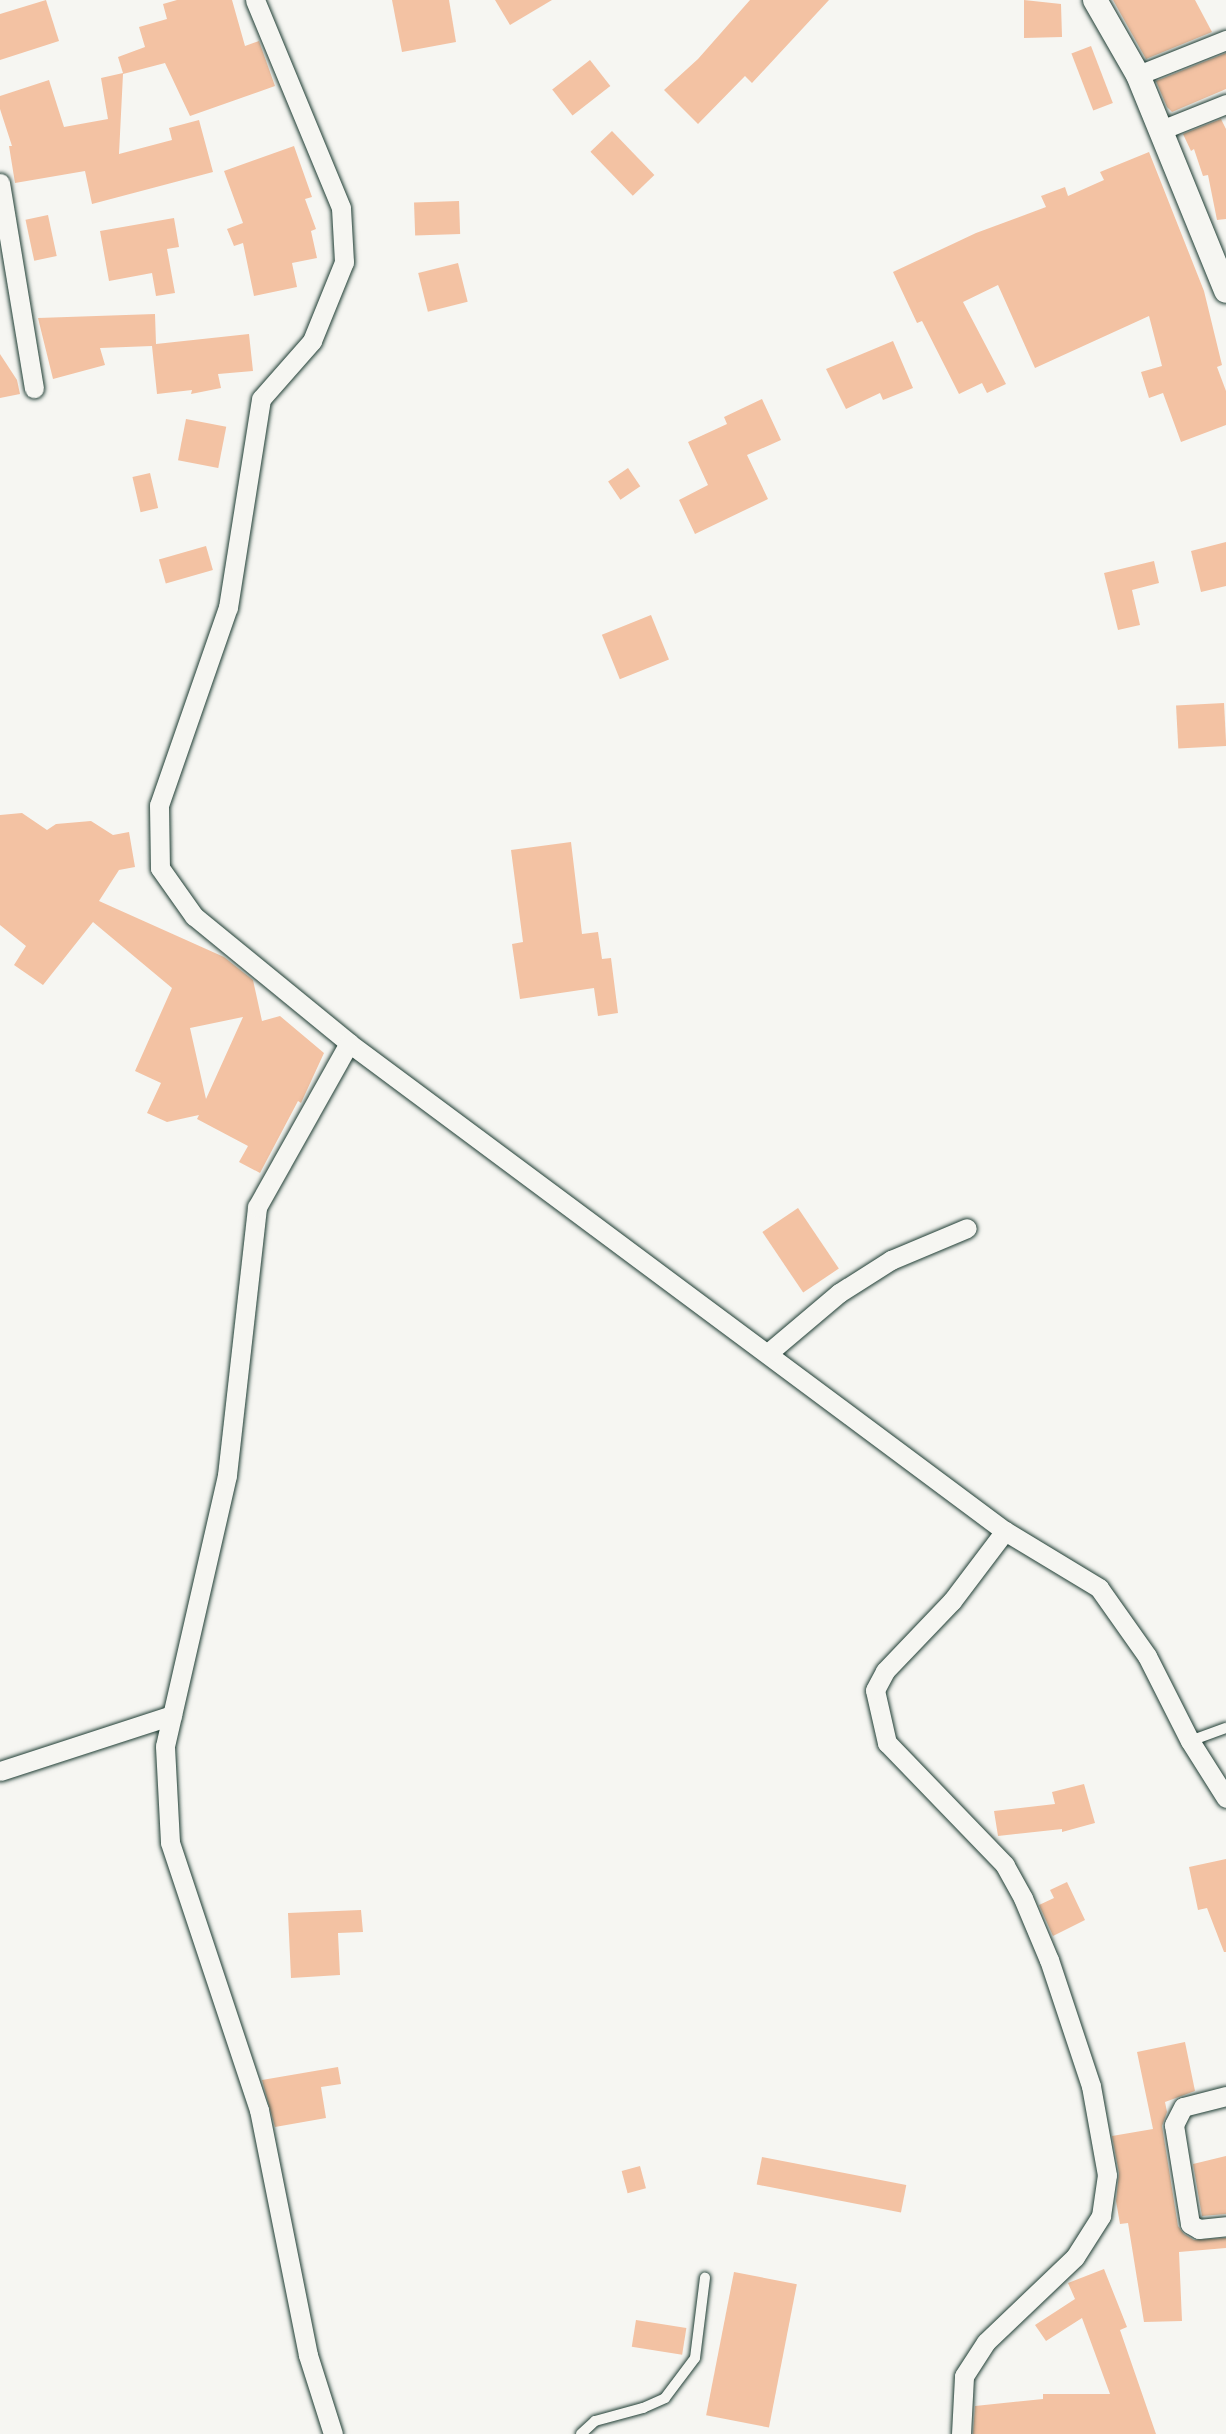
<!DOCTYPE html>
<html>
<head>
<meta charset="utf-8">
<style>
	body { margin:0 }
	#map { position:relative; width:1226px; height:2434px; overflow:hidden; background:#f6f6f2; font-family:"Architects Daughter",sans-serif }
	div>[style] { position:absolute }
	.building>* { inset:0; background:#f3c2a3; transform-origin:0 0 }
	.roads { filter:drop-shadow(0 0 2px #1f3d34) drop-shadow(0 0 2px #1f3d34) }
	.service>* { height:10px; margin:-5px; padding:0 5px; transform-origin:5px; border-radius:5px; background:#f6f6f2 }
	.minor>* { height:19px; margin:-9.5px; padding:0 9.5px; transform-origin:9.5px; border-radius:9.5px; background:#f6f6f2 }
	.tertiary>* { height:24px; margin:-12px; padding:0 12px; transform-origin:12px; border-radius:12px; background:#f6f6f2 }
	span { translate:-50% -50%; white-space:nowrap; text-align:center; line-height:1.15; -webkit-text-stroke:5px #f6f6f2; paint-order:stroke }
</style>
</head>
<body>
<div id="map">
	<div class="building">
		<div style="clip-path:polygon(46px 0,59px 41px,0 60px,0 14px)"></div>
		<div style="clip-path:polygon(177px 0,232px 0,245px 46px,259px 41px,275px 86px,190px 116px,165px 63px,123px 74px,119px 154px,172px 140px,169px 128px,199px 120px,213px 172px,92px 204px,85px 171px,15px 183px,9px 146px,12px 146px,0 109px,0 96px,49px 80px,64px 127px,108px 119px,101px 78px,123px 73px,118px 57px,145px 47px,139px 27px,167px 19px,163px 4px)"></div>
		<div style="clip-path:polygon(392px 0,449px 0,456px 42px,402px 52px)"></div>
		<div style="clip-path:polygon(495px 0,552px 0,510px 25px)"></div>
		<div style="clip-path:polygon(750px 0,829px 0,752px 83px,745px 76px,698px 124px,664px 90px,698px 59px)"></div>
		<div style="clip-path:polygon(1024px 0,1061px 4px,1062px 37px,1024px 38px)"></div>
		<div style="clip-path:polygon(1113px 0,1195px 0,1212px 32px,1146px 59px)"></div>
		<div style="left:1091px;top:46px;width:61px;height:21px;rotate:69deg"></div>
		<div style="clip-path:polygon(1226px 53px,1226px 89px,1172px 112px,1167px 107px,1156px 81px)"></div>
		<div style="left:590px;top:60px;width:33px;height:48px;rotate:52deg"></div>
		<div style="clip-path:polygon(1221px 119px,1226px 129px,1226px 219px,1217px 220px,1208px 175px,1203px 176px,1194px 149px,1191px 151px,1183px 134px)"></div>
		<div style="left:612px;top:131px;width:61px;height:30px;rotate:46deg"></div>
		<div style="clip-path:polygon(294px 146px,312px 197px,305px 199px,316px 229px,311px 231px,317px 258px,292px 263px,297px 287px,254px 296px,243px 243px,234px 246px,227px 229px,243px 223px,224px 171px)"></div>
		<div style="clip-path:polygon(1149px 152px,1204px 291px,1222px 365px,1217px 367px,1226px 391px,1226px 425px,1181px 442px,1163px 393px,1149px 398px,1141px 372px,1162px 366px,1149px 316px,1035px 368px,998px 285px,963px 302px,1006px 384px,987px 393px,982px 383px,959px 394px,922px 321px,917px 323px,893px 272px,976px 233px,1046px 207px,1041px 196px,1065px 187px,1068px 196px,1104px 180px,1100px 172px)"></div>
		<div style="left:459px;top:201px;width:33px;height:45px;rotate:88deg"></div>
		<div style="left:48px;top:215px;width:42px;height:23px;rotate:78deg"></div>
		<div style="clip-path:polygon(174px 218px,179px 247px,167px 249px,175px 293px,156px 296px,152px 273px,109px 281px,100px 231px)"></div>
		<div style="left:458px;top:263px;width:40px;height:41px;rotate:76deg"></div>
		<div style="clip-path:polygon(155px 314px,156px 344px,249px 334px,253px 371px,218px 374px,221px 388px,191px 394px,192px 390px,157px 394px,152px 346px,100px 348px,105px 365px,53px 379px,38px 318px)"></div>
		<div style="clip-path:polygon(893px 341px,913px 388px,883px 400px,880px 393px,846px 409px,826px 369px)"></div>
		<div style="clip-path:polygon(0 354px,17px 380px,20px 394px,0 398px)"></div>
		<div style="clip-path:polygon(762px 399px,781px 440px,747px 455px,768px 499px,695px 534px,679px 500px,708px 485px,688px 442px,727px 424px,724px 417px)"></div>
		<div style="left:186px;top:419px;width:41px;height:42px;rotate:11deg"></div>
		<div style="left:628px;top:468px;width:22px;height:24px;rotate:56deg"></div>
		<div style="left:150px;top:473px;width:36px;height:18px;rotate:77deg"></div>
		<div style="clip-path:polygon(1226px 542px,1226px 586px,1201px 592px,1191px 551px)"></div>
		<div style="left:206px;top:546px;width:25px;height:49px;rotate:74deg"></div>
		<div style="clip-path:polygon(1154px 561px,1159px 583px,1132px 590px,1140px 625px,1118px 630px,1104px 573px)"></div>
		<div style="left:651px;top:615px;width:48px;height:53px;rotate:68deg"></div>
		<div style="left:1224px;top:703px;width:43px;height:48px;rotate:87deg"></div>
		<div style="clip-path:polygon(evenodd,22px 813px,47px 830px,56px 824px,91px 821px,113px 835px,129px 832px,135px 867px,119px 870px,99px 901px,224px 957px,253px 980px,262px 1021px,280px 1016px,324px 1053px,301px 1103px,298px 1101px,260px 1173px,239px 1162px,248px 1146px,197px 1119px,199px 1115px,167px 1122px,147px 1113px,161px 1083px,135px 1071px,172px 988px,93px 922px,43px 985px,14px 965px,26px 946px,0 925px,0 815px,22px 813px,243px 1017px,206px 1099px,190px 1028px,243px 1017px)"></div>
		<div style="clip-path:polygon(571px 842px,582px 934px,598px 932px,602px 959px,611px 958px,618px 1013px,598px 1016px,594px 988px,520px 999px,512px 944px,523px 942px,511px 850px)"></div>
		<div style="left:798px;top:1208px;width:73px;height:43px;rotate:56deg"></div>
		<div style="clip-path:polygon(1084px 1784px,1095px 1823px,1062px 1832px,1062px 1829px,998px 1836px,994px 1811px,1055px 1804px,1052px 1792px)"></div>
		<div style="clip-path:polygon(1226px 1859px,1226px 1952px,1224px 1952px,1207px 1908px,1198px 1910px,1189px 1867px)"></div>
		<div style="clip-path:polygon(1067px 1882px,1085px 1920px,1053px 1936px,1039px 1905px,1054px 1898px,1050px 1890px)"></div>
		<div style="clip-path:polygon(361px 1910px,363px 1932px,338px 1933px,340px 1975px,291px 1978px,288px 1913px)"></div>
		<div style="clip-path:polygon(1185px 2042px,1195px 2091px,1165px 2102px,1167px 2112px,1162px 2126px,1178px 2226px,1184px 2234px,1194px 2240px,1226px 2238px,1226px 2248px,1179px 2252px,1182px 2321px,1144px 2322px,1128px 2223px,1120px 2224px,1116px 2201px,1119px 2173px,1112px 2136px,1153px 2129px,1137px 2052px)"></div>
		<div style="clip-path:polygon(338px 2067px,341px 2084px,321px 2087px,326px 2118px,275px 2127px,262px 2080px)"></div>
		<div style="clip-path:polygon(1226px 2156px,1226px 2214px,1202px 2216px,1193px 2164px)"></div>
		<div style="left:762px;top:2157px;width:147px;height:28px;rotate:11deg"></div>
		<div style="left:640px;top:2166px;width:23px;height:19px;rotate:75deg"></div>
		<div style="clip-path:polygon(1104px 2269px,1127px 2327px,1120px 2330px,1156px 2434px,973px 2434px,975px 2406px,1043px 2399px,1043px 2394px,1110px 2394px,1082px 2318px,1046px 2341px,1035px 2325px,1075px 2299px,1068px 2283px)"></div>
		<div style="left:734px;top:2272px;width:64px;height:146px;rotate:11deg"></div>
		<div style="left:636px;top:2320px;width:51px;height:27px;rotate:9deg"></div>
	</div>
	<div class="roads">
		<div class="service">
			<div style="left:1190px;top:1741px;width:38px;rotate:-20deg"></div>
			<div style="left:581px;top:2434px;width:19px;rotate:-43deg"></div>
			<div style="left:595px;top:2421px;width:50px;rotate:-15.2deg"></div>
			<div style="left:643px;top:2408px;width:24px;rotate:-24deg"></div>
			<div style="left:665px;top:2398px;width:50px;rotate:-53.1deg"></div>
			<div style="left:695px;top:2358px;width:81px;rotate:-82.9deg"></div>
		</div>
		<div class="minor">
			<div style="left:255px;top:0;width:225px;rotate:67.5deg"></div>
			<div style="left:341px;top:208px;width:54px;rotate:86.8deg"></div>
			<div style="left:344px;top:262px;width:85px;rotate:112.1deg"></div>
			<div style="left:312px;top:341px;width:77px;rotate:131.3deg"></div>
			<div style="left:261px;top:399px;width:211px;rotate:99deg"></div>
			<div style="left:228px;top:607px;width:210px;rotate:109.2deg"></div>
			<div style="left:159px;top:805px;width:63px;rotate:89.1deg"></div>
			<div style="left:160px;top:868px;width:59px;rotate:54.7deg"></div>
			<div style="left:194px;top:916px;width:200px;rotate:39.3deg"></div>
			<div style="left:349px;top:1043px;width:818px;rotate:36.65deg"></div>
			<div style="left:1005px;top:1531px;width:110px;rotate:31.2deg"></div>
			<div style="left:1099px;top:1588px;width:83px;rotate:54.8deg"></div>
			<div style="left:1147px;top:1656px;width:95px;rotate:63.2deg"></div>
			<div style="left:1190px;top:1741px;width:67px;rotate:57.7deg"></div>
			<div style="left:1138px;top:75px;width:95px;rotate:-21.7deg"></div>
			<div style="left:1161px;top:130px;width:70px;rotate:-21.8deg"></div>
			<div style="left:0;top:183px;width:208px;rotate:80.6deg"></div>
			<div style="left:768px;top:1353px;width:93px;rotate:-40.2deg"></div>
			<div style="left:839px;top:1293px;width:62px;rotate:-32.4deg"></div>
			<div style="left:891px;top:1260px;width:82px;rotate:-22.8deg"></div>
			<div style="left:0;top:1771px;width:181px;rotate:-18deg"></div>
			<div style="left:1226px;top:2096px;width:44px;rotate:165.7deg"></div>
			<div style="left:1183px;top:2107px;width:20px;rotate:117deg"></div>
			<div style="left:1174px;top:2125px;width:100px;rotate:80.8deg"></div>
			<div style="left:1190px;top:2224px;width:10px;rotate:29deg"></div>
			<div style="left:1199px;top:2229px;width:27px;rotate:-6deg"></div>
			<div style="left:333px;top:2434px;width:83px;rotate:-107.6deg"></div>
			<div style="left:308px;top:2355px;width:250px;rotate:-101.3deg"></div>
			<div style="left:259px;top:2110px;width:282px;rotate:-108.4deg"></div>
			<div style="left:170px;top:1842px;width:96px;rotate:-93deg"></div>
			<div style="left:165px;top:1746px;width:278px;rotate:-77.1deg"></div>
			<div style="left:227px;top:1475px;width:270px;rotate:-83.6deg"></div>
			<div style="left:257px;top:1207px;width:188px;rotate:-60.7deg"></div>
			<div style="left:961px;top:2434px;width:58px;rotate:-87deg"></div>
			<div style="left:964px;top:2376px;width:40px;rotate:-57.1deg"></div>
			<div style="left:986px;top:2342px;width:123px;rotate:-43.7deg"></div>
			<div style="left:1075px;top:2257px;width:49px;rotate:-57.6deg"></div>
			<div style="left:1101px;top:2216px;width:41px;rotate:-81.7deg"></div>
			<div style="left:1107px;top:2175px;width:90px;rotate:-100.2deg"></div>
			<div style="left:1091px;top:2086px;width:133px;rotate:-108.4deg"></div>
			<div style="left:1049px;top:1960px;width:67px;rotate:-112.8deg"></div>
			<div style="left:1023px;top:1898px;width:38px;rotate:-119deg"></div>
			<div style="left:1005px;top:1865px;width:170px;rotate:-134deg"></div>
			<div style="left:887px;top:1743px;width:54px;rotate:-102.8deg"></div>
			<div style="left:875px;top:1690px;width:21px;rotate:-62deg"></div>
			<div style="left:885px;top:1671px;width:97px;rotate:-46.3deg"></div>
			<div style="left:952px;top:1601px;width:88px;rotate:-52.9deg"></div>
		</div>
		<div class="tertiary">
			<div style="left:1095px;top:0;width:86px;rotate:60.2deg"></div>
			<div style="left:1138px;top:75px;width:233px;rotate:67.8deg"></div>
		</div>
	</div>
</div>
</body>
</html>
